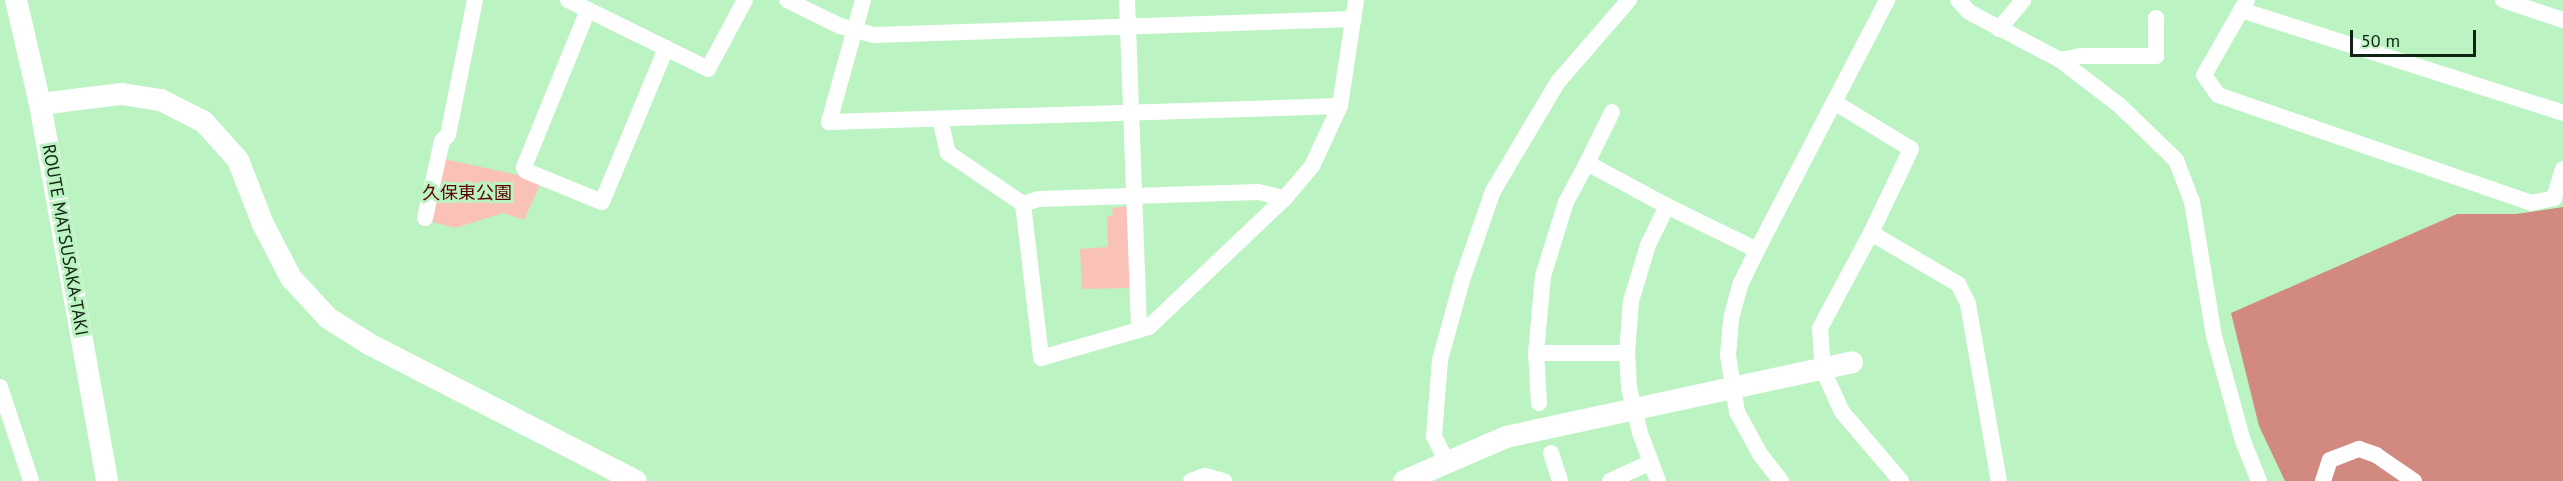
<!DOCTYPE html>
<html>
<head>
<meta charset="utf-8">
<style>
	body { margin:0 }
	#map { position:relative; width:2563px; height:481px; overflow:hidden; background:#bcf3c2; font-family:"PT Sans","Noto Sans JP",sans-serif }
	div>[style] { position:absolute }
	.green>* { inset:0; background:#fac1b9 }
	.forest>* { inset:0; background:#d2897f }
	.street>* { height:16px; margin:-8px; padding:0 8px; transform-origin:8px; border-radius:8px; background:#fff }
	.secondary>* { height:22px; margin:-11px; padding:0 11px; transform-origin:11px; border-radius:11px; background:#fff }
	span { translate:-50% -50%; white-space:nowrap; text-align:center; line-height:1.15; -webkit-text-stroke:6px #bcf3c2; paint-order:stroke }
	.park-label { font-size:18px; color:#5d0003 }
	.street-label { font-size:18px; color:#0f2413 }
	.scale { position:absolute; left:2350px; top:30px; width:126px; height:27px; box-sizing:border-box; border:3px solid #0f2413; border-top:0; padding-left:8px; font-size:18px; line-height:21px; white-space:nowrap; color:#0f2413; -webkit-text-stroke:4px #bcf3c2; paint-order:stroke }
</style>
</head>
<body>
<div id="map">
	<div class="green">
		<div style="clip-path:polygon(444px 159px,518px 175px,540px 185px,524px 220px,503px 213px,455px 228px,429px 221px)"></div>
		<div style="clip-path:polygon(1128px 206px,1132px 288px,1082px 289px,1080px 249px,1108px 247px,1107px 217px,1113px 215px,1112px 208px)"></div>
	</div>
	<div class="forest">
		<div style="clip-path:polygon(2563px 207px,2563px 481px,2285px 481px,2259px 426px,2231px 313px,2457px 214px,2516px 214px)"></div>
	</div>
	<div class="street">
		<div style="left:568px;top:0;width:156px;rotate:26.2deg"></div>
		<div style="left:708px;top:69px;width:78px;rotate:-61.8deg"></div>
		<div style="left:787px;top:0;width:59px;rotate:26.1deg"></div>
		<div style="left:840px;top:26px;width:35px;rotate:15deg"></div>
		<div style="left:874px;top:35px;width:480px;rotate:-1.9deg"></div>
		<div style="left:863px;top:0;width:127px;rotate:105.6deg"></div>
		<div style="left:829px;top:122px;width:511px;rotate:-1.79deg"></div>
		<div style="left:1127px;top:0;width:330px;rotate:87.9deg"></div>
		<div style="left:1958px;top:0;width:16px;rotate:47deg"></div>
		<div style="left:1969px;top:12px;width:103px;rotate:27.8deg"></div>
		<div style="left:2060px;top:60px;width:74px;rotate:37.3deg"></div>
		<div style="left:2119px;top:105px;width:79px;rotate:44deg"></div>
		<div style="left:2176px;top:160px;width:45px;rotate:69.1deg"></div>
		<div style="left:2192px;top:202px;width:136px;rotate:80.7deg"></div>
		<div style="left:2214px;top:336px;width:109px;rotate:74.6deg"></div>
		<div style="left:2243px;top:441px;width:43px;rotate:68.2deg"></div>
		<div style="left:2247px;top:0;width:86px;rotate:119.8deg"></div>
		<div style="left:2204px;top:75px;width:24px;rotate:55deg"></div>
		<div style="left:2218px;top:95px;width:331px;rotate:19deg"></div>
		<div style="left:2531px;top:203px;width:24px;rotate:-12deg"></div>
		<div style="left:2554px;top:198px;width:30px;rotate:-73deg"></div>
		<div style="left:2503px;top:0;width:63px;rotate:18.4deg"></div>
		<div style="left:588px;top:10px;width:170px;rotate:112.2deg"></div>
		<div style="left:524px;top:167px;width:4px;rotate:63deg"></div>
		<div style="left:526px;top:171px;width:82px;rotate:22.2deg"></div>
		<div style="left:602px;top:202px;width:167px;rotate:-67.4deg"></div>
		<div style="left:2241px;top:10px;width:338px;rotate:17.7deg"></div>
		<div style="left:1999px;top:29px;width:38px;rotate:-50deg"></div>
		<div style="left:2060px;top:60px;width:21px;rotate:-11deg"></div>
		<div style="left:2081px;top:56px;width:75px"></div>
		<div style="left:2156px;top:56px;width:38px;rotate:-90deg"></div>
		<div style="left:1834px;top:102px;width:90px;rotate:31.4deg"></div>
		<div style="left:1911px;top:149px;width:93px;rotate:115.5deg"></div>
		<div style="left:1612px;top:112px;width:57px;rotate:116.1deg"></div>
		<div style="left:1587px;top:163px;width:91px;rotate:28.3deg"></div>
		<div style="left:940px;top:119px;width:35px;rotate:77deg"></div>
		<div style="left:948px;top:153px;width:91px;rotate:34.2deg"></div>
		<div style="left:1023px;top:204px;width:155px;rotate:83.3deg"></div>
		<div style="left:1041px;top:358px;width:112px;rotate:-16deg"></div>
		<div style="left:1149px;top:327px;width:187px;rotate:-43.5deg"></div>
		<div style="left:1285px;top:198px;width:42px;rotate:-49.8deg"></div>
		<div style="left:1312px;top:166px;width:66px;rotate:-65deg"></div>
		<div style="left:1340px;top:106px;width:107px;rotate:-81.4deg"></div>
		<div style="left:1023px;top:204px;width:16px;rotate:-18deg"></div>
		<div style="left:1038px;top:199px;width:220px;rotate:-1.8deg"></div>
		<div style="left:1258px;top:192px;width:28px;rotate:13deg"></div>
		<div style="left:425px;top:218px;width:79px;rotate:-77.6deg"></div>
		<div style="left:442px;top:141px;width:8px;rotate:-45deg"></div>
		<div style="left:448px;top:135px;width:138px;rotate:-78.7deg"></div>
		<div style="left:1536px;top:353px;width:91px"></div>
		<div style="left:0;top:387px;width:99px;rotate:71.7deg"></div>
		<div style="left:1539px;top:403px;width:50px;rotate:-93.4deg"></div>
		<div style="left:1536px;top:353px;width:77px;rotate:-84.8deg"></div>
		<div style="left:1543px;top:276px;width:77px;rotate:-72.7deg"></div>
		<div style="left:1566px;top:202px;width:44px;rotate:-61.7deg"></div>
		<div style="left:1551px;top:453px;width:29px;rotate:72deg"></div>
		<div style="left:1446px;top:460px;width:27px;rotate:-117deg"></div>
		<div style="left:1434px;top:436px;width:76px;rotate:-85.5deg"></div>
		<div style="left:1440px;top:360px;width:83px;rotate:-74.6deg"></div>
		<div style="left:1462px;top:280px;width:94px;rotate:-70.8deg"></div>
		<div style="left:1493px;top:191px;width:126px;rotate:-59.3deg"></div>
		<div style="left:1557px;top:83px;width:110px;rotate:-49.1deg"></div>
		<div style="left:1191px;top:481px;width:15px;rotate:-20deg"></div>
		<div style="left:1205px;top:476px;width:20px;rotate:15deg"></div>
		<div style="left:1610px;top:481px;width:43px;rotate:-24.8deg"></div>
		<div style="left:1658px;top:481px;width:51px;rotate:-110.6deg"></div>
		<div style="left:1640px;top:433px;width:46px;rotate:-103.7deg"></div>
		<div style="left:1629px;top:388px;width:35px;rotate:-93deg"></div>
		<div style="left:1627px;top:353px;width:52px;rotate:-85.6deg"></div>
		<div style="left:1631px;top:301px;width:59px;rotate:-73.1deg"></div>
		<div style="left:1648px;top:245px;width:43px;rotate:-64deg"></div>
		<div style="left:1667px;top:206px;width:100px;rotate:26.1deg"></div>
		<div style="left:1781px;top:481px;width:34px;rotate:-128deg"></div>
		<div style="left:1760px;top:454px;width:48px;rotate:-118.7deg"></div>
		<div style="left:1737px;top:412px;width:58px;rotate:-99deg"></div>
		<div style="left:1728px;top:355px;width:36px;rotate:-85deg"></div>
		<div style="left:1731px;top:319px;width:35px;rotate:-75deg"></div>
		<div style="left:1740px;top:285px;width:39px;rotate:-64deg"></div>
		<div style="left:1757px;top:250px;width:282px;rotate:-62.5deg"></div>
		<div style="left:1901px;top:481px;width:91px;rotate:-130.5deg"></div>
		<div style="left:1842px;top:412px;width:46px;rotate:-114.3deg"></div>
		<div style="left:1823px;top:370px;width:42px;rotate:-94.1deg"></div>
		<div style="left:1820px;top:328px;width:108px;rotate:-61.8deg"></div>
		<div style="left:1871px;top:233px;width:101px;rotate:30.4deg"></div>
		<div style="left:1958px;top:284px;width:22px;rotate:63deg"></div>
		<div style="left:1968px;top:304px;width:180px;rotate:80.1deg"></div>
		<div style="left:2323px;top:481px;width:22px;rotate:-72deg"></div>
		<div style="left:2330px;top:460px;width:31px;rotate:-21deg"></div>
		<div style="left:2359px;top:449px;width:18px;rotate:19deg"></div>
		<div style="left:2376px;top:455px;width:46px;rotate:34.4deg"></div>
	</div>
	<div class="secondary">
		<div style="left:16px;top:0;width:107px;rotate:77deg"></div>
		<div style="left:40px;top:104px;width:383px;rotate:79.9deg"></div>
		<div style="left:40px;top:104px;width:83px;rotate:-7deg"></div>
		<div style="left:122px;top:94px;width:39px;rotate:9deg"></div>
		<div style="left:161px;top:100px;width:48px;rotate:27.1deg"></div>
		<div style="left:204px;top:122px;width:51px;rotate:48.2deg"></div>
		<div style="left:238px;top:160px;width:69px;rotate:68.7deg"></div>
		<div style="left:263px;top:224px;width:61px;rotate:62.6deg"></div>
		<div style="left:291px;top:278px;width:54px;rotate:47.2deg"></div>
		<div style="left:328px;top:318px;width:49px;rotate:32.4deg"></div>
		<div style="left:369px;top:344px;width:300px;rotate:27.2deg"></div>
		<div style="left:1404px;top:481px;width:111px;rotate:-23.3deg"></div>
		<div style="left:1506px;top:437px;width:354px;rotate:-12.2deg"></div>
	</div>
	<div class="park-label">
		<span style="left:467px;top:193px">久保東公園</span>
	</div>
	<div class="street-label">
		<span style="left:65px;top:240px;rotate:80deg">ROUTE MATSUSAKA-TAKI</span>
	</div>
	<div class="scale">50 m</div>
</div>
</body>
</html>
